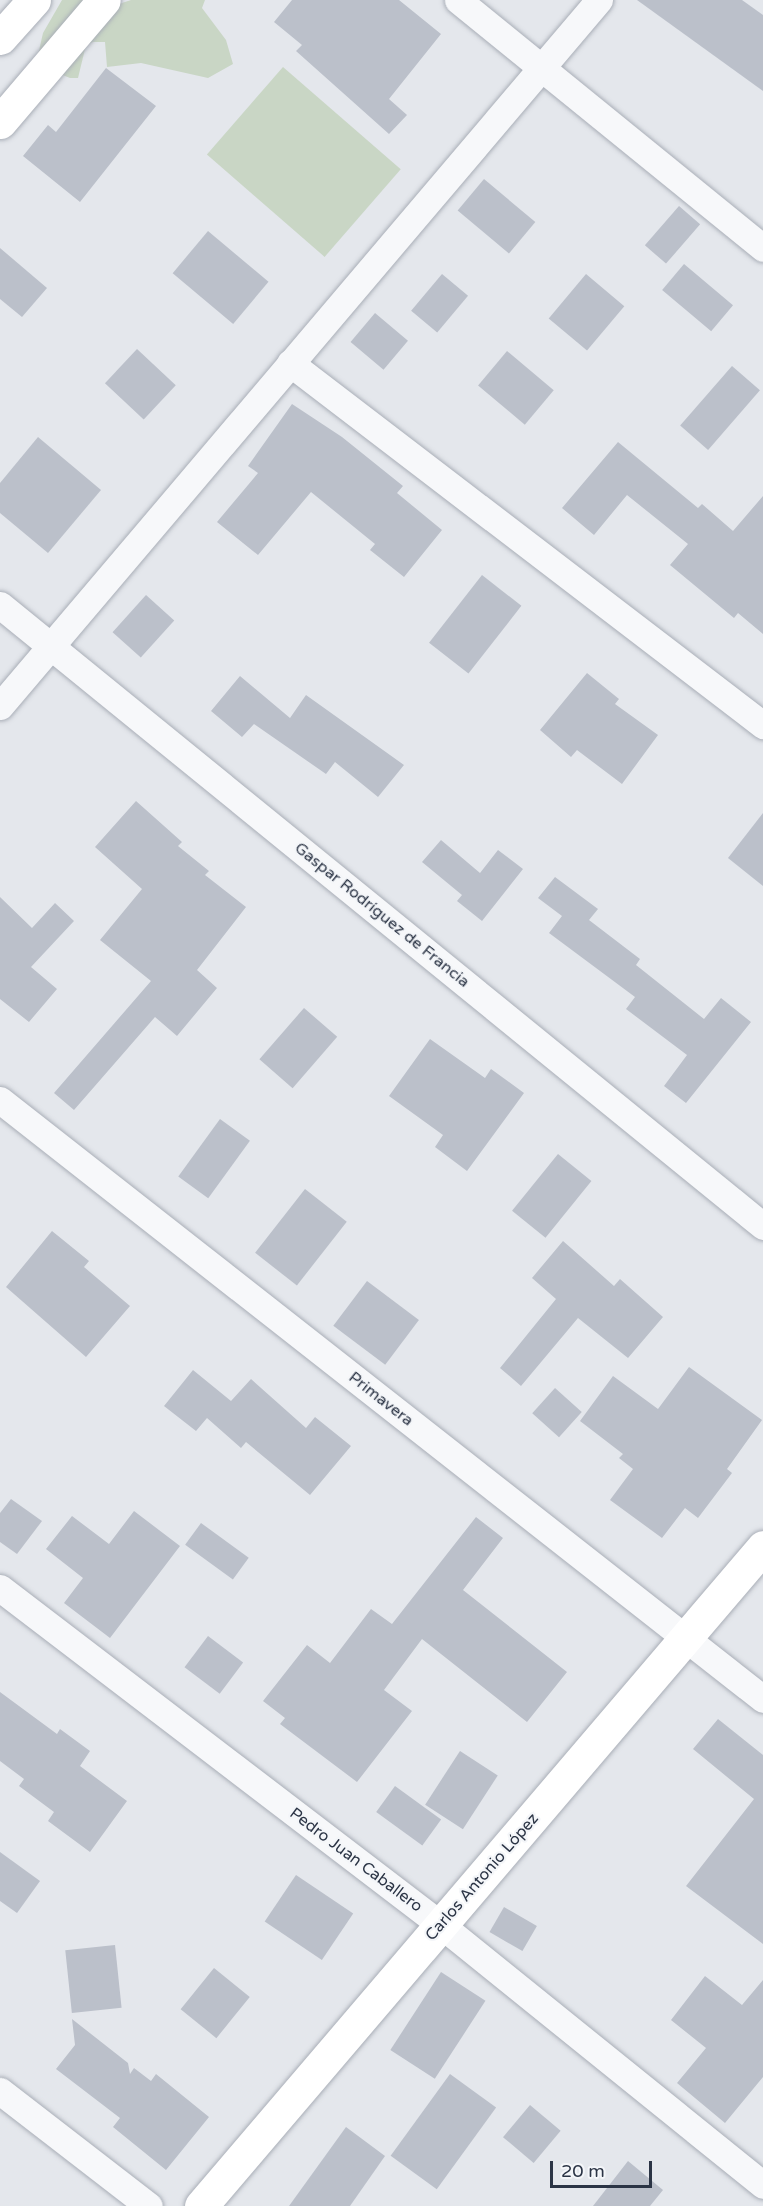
<!DOCTYPE html>
<html>
<head>
<meta charset="utf-8">
<style>
	body { margin:0 }
	#map { position:relative; width:763px; height:2206px; overflow:hidden; background:#e4e7ec; font-family:"Varela Round",sans-serif }
	div>[style] { position:absolute }
	.green>* { inset:0; background:#c9d6c5; transform-origin:0 0 }
	.building>* { inset:0; background:#bbc0ca; transform-origin:0 0 }
	.roads { filter:drop-shadow(0 0 2px #a9aeb7) drop-shadow(0 0 2px #a9aeb7) }
	.street>* { height:27px; margin:-13.5px; padding:0 13.5px; transform-origin:13.5px; border-radius:13.5px; background:#f7f8fa }
	.secondary>* { height:33px; margin:-16.5px; padding:0 16.5px; transform-origin:16.5px; border-radius:16.5px; background:#fff }
	span { translate:-50% -50%; white-space:nowrap; text-align:center; line-height:1.15; -webkit-text-stroke:4.5px #f4f6f9; paint-order:stroke }
	.street-label { font-size:16px; color:#2b3445 }
	.scale { position:absolute; left:550px; top:2161px; width:102px; height:27px; box-sizing:border-box; border:3px solid #2b3445; border-top:0; padding-left:8px; font-size:18px; line-height:21px; white-space:nowrap; color:#2b3445; -webkit-text-stroke:4px #f4f6f9; paint-order:stroke }
</style>
</head>
<body>
<div id="map">
	<div class="green">
		<div style="clip-path:polygon(62px 0,94px 0,110px 7px,131px 0,205px 0,202px 8px,226px 40px,233px 64px,208px 78px,141px 63px,107px 67px,105px 42px,93px 42px,86px 45px,78px 78px,70px 78px,36px 64px,43px 33px)"></div>
		<div style="left:283px;top:67px;width:156px;height:116px;rotate:41deg"></div>
	</div>
	<div class="building">
		<div style="clip-path:polygon(292px 0,399px 0,441px 34px,389px 99px,407px 115px,389px 134px,296px 51px,302px 45px,274px 22px)"></div>
		<div style="clip-path:polygon(637px 0,742px 0,763px 15px,763px 91px)"></div>
		<div style="clip-path:polygon(106px 68px,156px 106px,80px 202px,23px 156px,48px 125px,56px 132px)"></div>
		<div style="left:484px;top:179px;width:67px;height:41px;rotate:40deg"></div>
		<div style="left:679px;top:206px;width:28px;height:52px;rotate:41deg"></div>
		<div style="left:208px;top:231px;width:79px;height:55px;rotate:40deg"></div>
		<div style="clip-path:polygon(0 248px,47px 288px,22px 317px,0 299px)"></div>
		<div style="left:684px;top:264px;width:64px;height:34px;rotate:40deg"></div>
		<div style="left:442px;top:274px;width:34px;height:48px;rotate:40deg"></div>
		<div style="left:586px;top:274px;width:50px;height:58px;rotate:40deg"></div>
		<div style="left:375px;top:313px;width:43px;height:38px;rotate:40deg"></div>
		<div style="left:137px;top:349px;width:53px;height:47px;rotate:43deg"></div>
		<div style="left:507px;top:351px;width:61px;height:45px;rotate:40deg"></div>
		<div style="left:732px;top:366px;width:37px;height:79px;rotate:41deg"></div>
		<div style="clip-path:polygon(292px 404px,342px 437px,403px 486px,397px 493px,442px 530px,404px 577px,370px 550px,375px 544px,311px 492px,258px 555px,217px 522px,258px 473px,248px 466px)"></div>
		<div style="clip-path:polygon(38px 437px,101px 490px,48px 553px,0 513px,0 483px)"></div>
		<div style="clip-path:polygon(618px 442px,698px 508px,702px 504px,733px 531px,763px 496px,763px 634px,738px 613px,734px 618px,670px 565px,688px 544px,627px 495px,594px 535px,562px 508px)"></div>
		<div style="left:482px;top:575px;width:50px;height:86px;rotate:38deg"></div>
		<div style="left:146px;top:595px;width:38px;height:50px;rotate:42deg"></div>
		<div style="clip-path:polygon(587px 673px,619px 699px,615px 704px,658px 735px,622px 784px,577px 750px,571px 757px,540px 730px)"></div>
		<div style="clip-path:polygon(240px 676px,290px 718px,306px 695px,404px 765px,378px 797px,335px 762px,326px 774px,254px 724px,242px 737px,211px 711px)"></div>
		<div style="clip-path:polygon(136px 801px,182px 842px,178px 846px,209px 871px,205px 875px,246px 907px,197px 970px,217px 988px,177px 1036px,155px 1017px,74px 1110px,54px 1093px,151px 981px,100px 940px,142px 889px,95px 847px)"></div>
		<div style="clip-path:polygon(763px 813px,763px 886px,728px 858px)"></div>
		<div style="clip-path:polygon(441px 840px,480px 873px,498px 850px,523px 869px,482px 921px,457px 901px,462px 895px,422px 862px)"></div>
		<div style="clip-path:polygon(555px 877px,598px 909px,589px 920px,640px 959px,636px 965px,704px 1019px,721px 998px,751px 1022px,686px 1103px,664px 1086px,687px 1055px,626px 1009px,635px 997px,549px 933px,562px 916px,538px 898px)"></div>
		<div style="clip-path:polygon(0 897px,32px 928px,55px 903px,74px 921px,31px 967px,57px 989px,29px 1022px,0 999px)"></div>
		<div style="left:304px;top:1008px;width:44px;height:68px;rotate:41deg"></div>
		<div style="clip-path:polygon(430px 1039px,485px 1078px,491px 1069px,524px 1093px,467px 1171px,435px 1147px,443px 1135px,389px 1096px)"></div>
		<div style="left:220px;top:1119px;width:37px;height:71px;rotate:36deg"></div>
		<div style="left:558px;top:1154px;width:43px;height:73px;rotate:39deg"></div>
		<div style="left:305px;top:1189px;width:53px;height:81px;rotate:38deg"></div>
		<div style="clip-path:polygon(52px 1231px,89px 1261px,84px 1267px,130px 1306px,86px 1357px,6px 1287px)"></div>
		<div style="clip-path:polygon(563px 1241px,614px 1286px,620px 1279px,663px 1317px,628px 1358px,578px 1318px,521px 1386px,500px 1368px,556px 1299px,532px 1278px)"></div>
		<div style="left:367px;top:1281px;width:65px;height:56px;rotate:37deg"></div>
		<div style="clip-path:polygon(689px 1367px,762px 1420px,727px 1469px,732px 1473px,698px 1518px,685px 1508px,662px 1538px,610px 1500px,633px 1469px,619px 1458px,623px 1454px,580px 1421px,613px 1376px,658px 1409px)"></div>
		<div style="clip-path:polygon(193px 1370px,231px 1401px,251px 1379px,306px 1428px,315px 1417px,351px 1446px,310px 1495px,246px 1442px,241px 1448px,207px 1418px,196px 1431px,164px 1406px)"></div>
		<div style="left:555px;top:1388px;width:36px;height:34px;rotate:42deg"></div>
		<div style="clip-path:polygon(11px 1499px,42px 1521px,17px 1554px,0 1542px,0 1513px)"></div>
		<div style="clip-path:polygon(134px 1511px,180px 1546px,110px 1638px,64px 1603px,83px 1578px,46px 1549px,72px 1516px,109px 1544px)"></div>
		<div style="clip-path:polygon(476px 1517px,503px 1538px,463px 1590px,567px 1672px,527px 1722px,422px 1639px,384px 1690px,412px 1711px,357px 1782px,280px 1724px,285px 1718px,263px 1701px,307px 1645px,330px 1663px,371px 1609px,392px 1624px)"></div>
		<div style="left:201px;top:1523px;width:59px;height:27px;rotate:36deg"></div>
		<div style="left:208px;top:1636px;width:44px;height:39px;rotate:37deg"></div>
		<div style="clip-path:polygon(0 1692px,57px 1734px,60px 1729px,90px 1751px,80px 1766px,127px 1801px,90px 1852px,48px 1821px,54px 1812px,19px 1786px,24px 1779px,0 1761px)"></div>
		<div style="clip-path:polygon(718px 1719px,763px 1755px,763px 1944px,686px 1886px,754px 1799px,693px 1749px)"></div>
		<div style="left:460px;top:1751px;width:45px;height:64px;rotate:33deg"></div>
		<div style="left:395px;top:1786px;width:57px;height:32px;rotate:36deg"></div>
		<div style="clip-path:polygon(0 1852px,40px 1881px,17px 1913px,0 1901px)"></div>
		<div style="left:296px;top:1875px;width:69px;height:56px;rotate:34deg"></div>
		<div style="left:504px;top:1907px;width:38px;height:29px;rotate:30deg"></div>
		<div style="left:115px;top:1945px;width:63px;height:50px;rotate:84deg"></div>
		<div style="left:214px;top:1968px;width:46px;height:53px;rotate:39deg"></div>
		<div style="left:441px;top:1972px;width:53px;height:93px;rotate:33deg"></div>
		<div style="clip-path:polygon(705px 1976px,742px 2005px,763px 1980px,763px 2077px,725px 2123px,677px 2083px,706px 2048px,671px 2020px)"></div>
		<div style="clip-path:polygon(72px 2019px,128px 2063px,130px 2074px,134px 2068px,151px 2081px,156px 2074px,209px 2117px,166px 2170px,113px 2127px,120px 2118px,56px 2069px,75px 2045px)"></div>
		<div style="left:450px;top:2074px;width:57px;height:101px;rotate:36deg"></div>
		<div style="left:530px;top:2105px;width:40px;height:42px;rotate:40deg"></div>
		<div style="clip-path:polygon(346px 2127px,385px 2156px,350px 2206px,289px 2206px)"></div>
		<div style="clip-path:polygon(628px 2161px,663px 2190px,650px 2206px,593px 2206px)"></div>
	</div>
	<div class="roads">
		<div class="street">
			<div style="left:458px;top:0;width:393px;rotate:39.1deg"></div>
			<div style="left:290px;top:363px;width:596px;rotate:37.43deg"></div>
			<div style="left:0;top:605px;width:984px;rotate:39.14deg"></div>
			<div style="left:0;top:706px;width:926px;rotate:-49.69deg"></div>
			<div style="left:0;top:1100px;width:970px;rotate:38.13deg"></div>
			<div style="left:0;top:1588px;width:555px;rotate:37.39deg"></div>
			<div style="left:441px;top:1925px;width:414px;rotate:38.9deg"></div>
			<div style="left:0;top:2091px;width:188px;rotate:37.7deg"></div>
		</div>
		<div class="secondary">
			<div style="left:0;top:38px;width:51px;rotate:-48.2deg"></div>
			<div style="left:0;top:122px;width:160px;rotate:-49.6deg"></div>
			<div style="left:201px;top:2206px;width:866px;rotate:-49.54deg"></div>
		</div>
	</div>
	<div class="street-label">
		<span style="left:382px;top:915px;rotate:39deg">Gaspar Rodríguez de Francia</span>
		<span style="left:381px;top:1399px;rotate:38deg">Primavera</span>
		<span style="left:356px;top:1860px;rotate:37deg">Pedro Juan Caballero</span>
		<span style="left:482px;top:1877px;rotate:-49deg">Carlos Antonio López</span>
	</div>
	<div class="scale">20 m</div>
</div>
</body>
</html>
